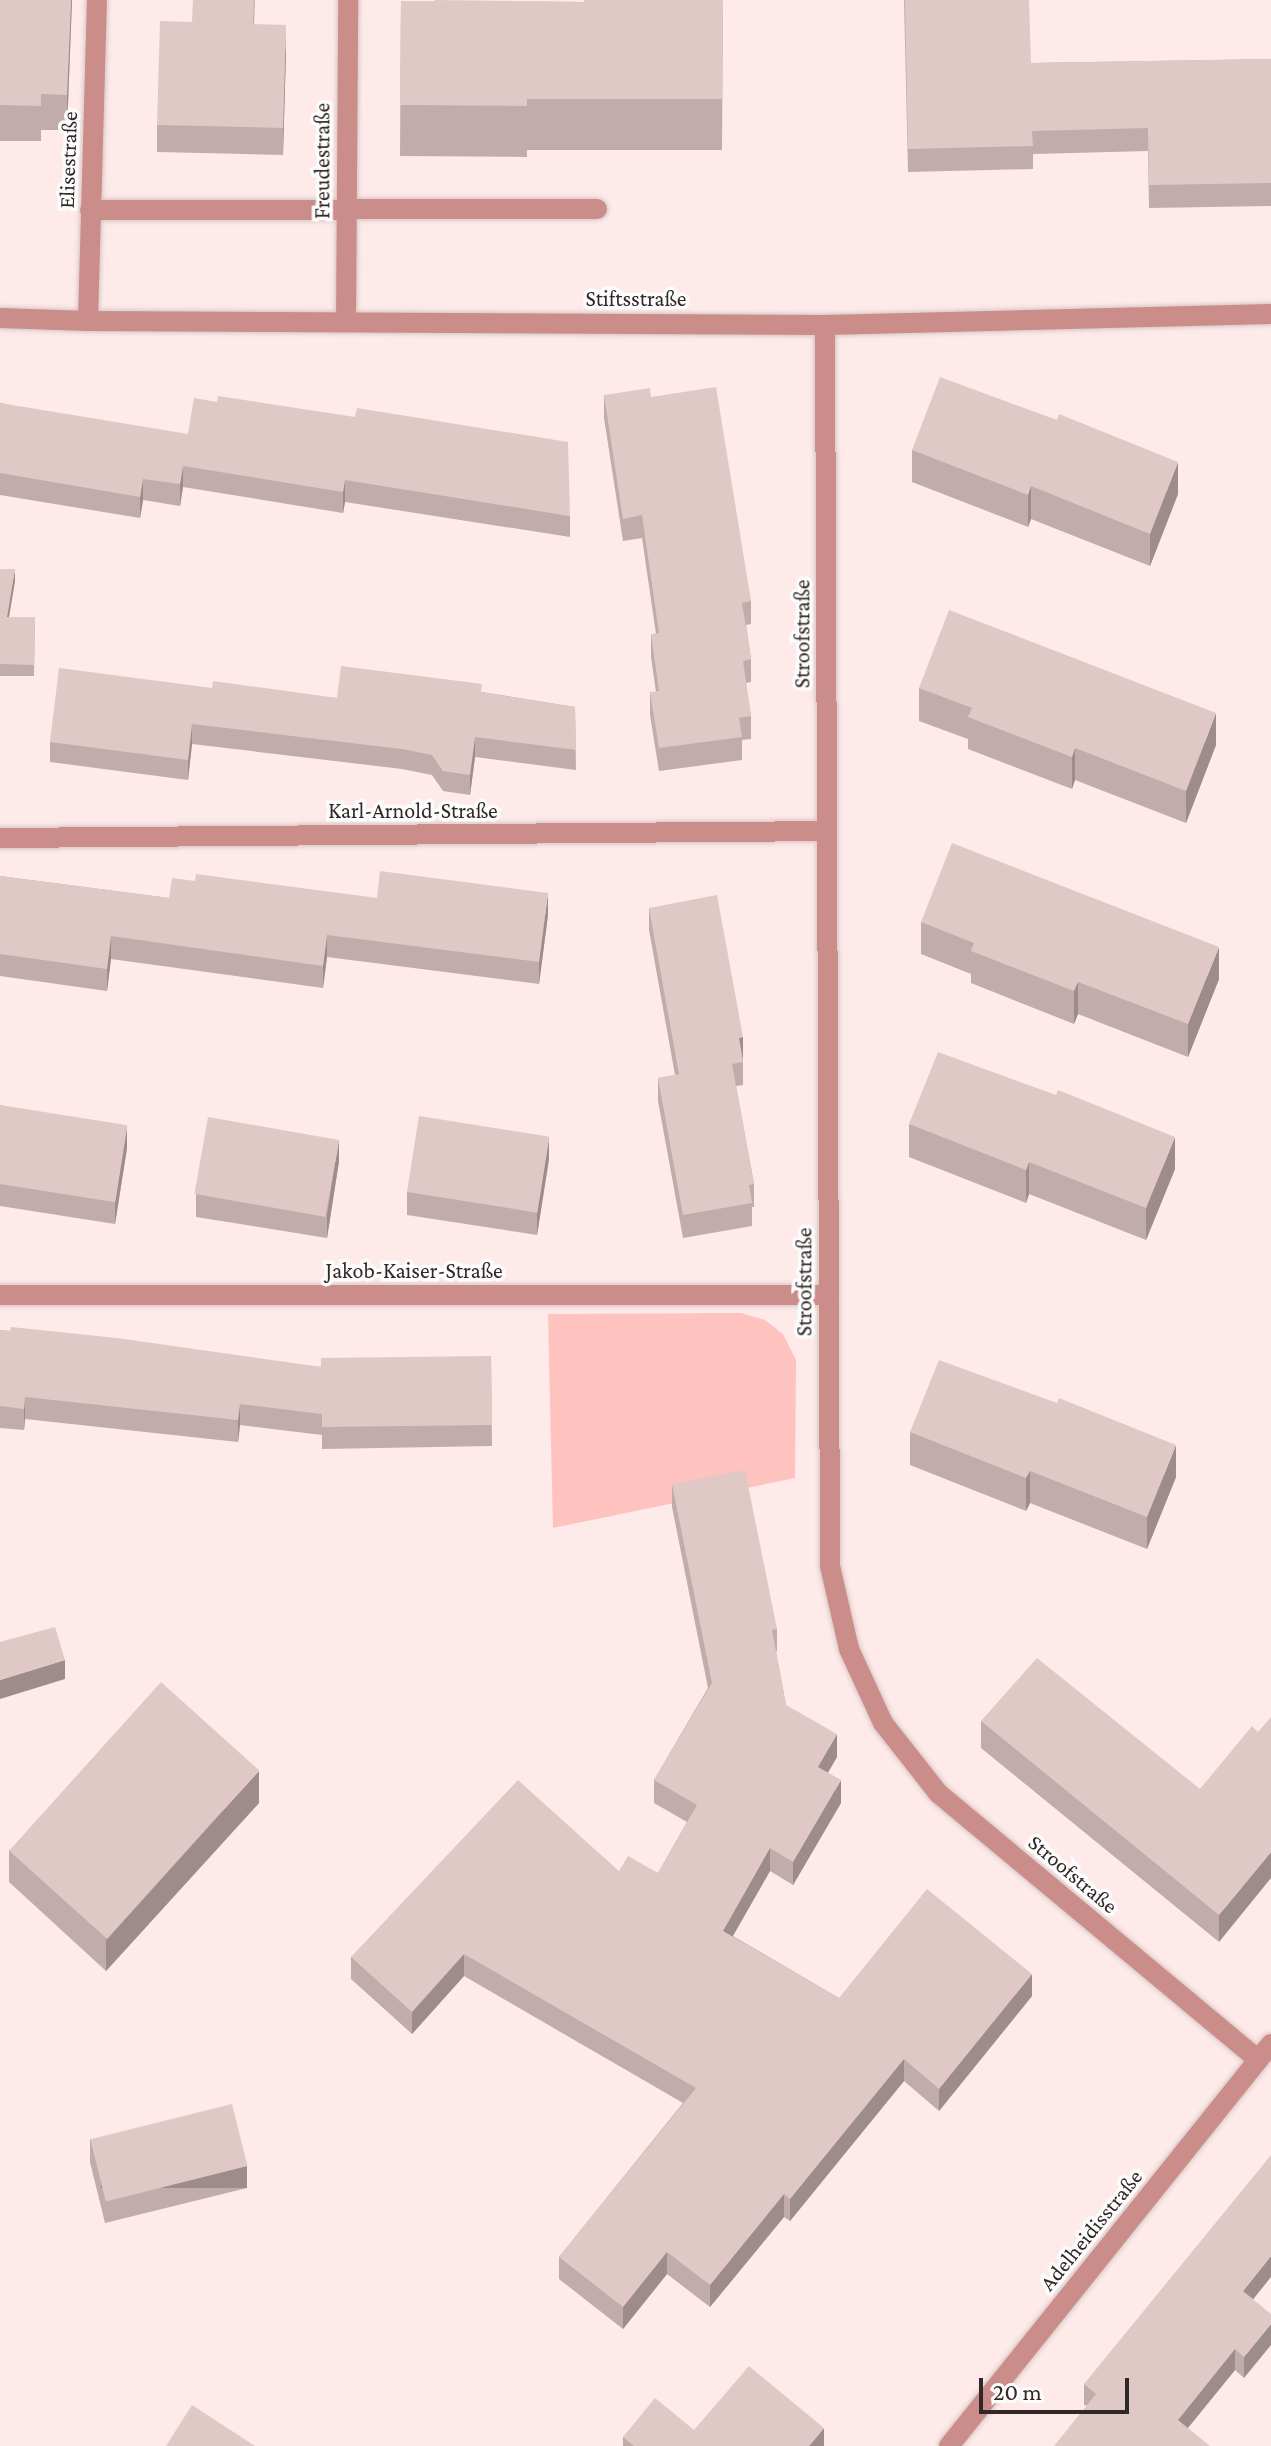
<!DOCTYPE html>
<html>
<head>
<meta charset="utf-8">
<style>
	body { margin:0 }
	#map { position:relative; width:1271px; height:2446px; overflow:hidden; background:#fdeae9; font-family:"Crimson Pro",serif }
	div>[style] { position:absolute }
	.green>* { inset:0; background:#fec2bf }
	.roads { filter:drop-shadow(0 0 2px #d8c7c6) drop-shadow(0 0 2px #d8c7c6) }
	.minor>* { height:20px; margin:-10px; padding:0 10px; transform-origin:10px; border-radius:10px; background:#ca8d8a }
	.wall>* { inset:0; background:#c1acab }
	.shaded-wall>* { inset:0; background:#9d8c8b; transform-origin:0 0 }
	.building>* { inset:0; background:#e0c8c7; transform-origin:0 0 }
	span { translate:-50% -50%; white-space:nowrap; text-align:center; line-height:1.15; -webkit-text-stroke:7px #fcfcfc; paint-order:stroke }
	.street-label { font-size:22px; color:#302726 }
	.scale { position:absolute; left:979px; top:2378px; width:150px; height:36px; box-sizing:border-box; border:4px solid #302726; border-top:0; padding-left:10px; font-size:24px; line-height:28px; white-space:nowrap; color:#302726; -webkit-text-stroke:6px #fcfcfc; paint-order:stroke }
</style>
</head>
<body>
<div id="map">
	<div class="green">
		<div style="clip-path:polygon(741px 1313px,765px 1320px,783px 1334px,796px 1360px,795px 1478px,553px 1528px,548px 1314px)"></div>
	</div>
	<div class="roads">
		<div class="minor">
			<div style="left:90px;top:210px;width:507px;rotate:-0.11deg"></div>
			<div style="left:0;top:318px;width:88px;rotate:2deg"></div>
			<div style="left:88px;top:321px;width:737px;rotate:0.31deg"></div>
			<div style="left:825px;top:325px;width:446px;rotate:-1.4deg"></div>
			<div style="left:88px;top:321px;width:321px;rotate:-88.4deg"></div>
			<div style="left:346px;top:322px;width:322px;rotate:-89.6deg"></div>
			<div style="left:825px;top:325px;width:1241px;rotate:89.77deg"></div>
			<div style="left:830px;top:1566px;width:85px;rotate:77.1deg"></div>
			<div style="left:849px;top:1649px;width:81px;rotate:65.3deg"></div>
			<div style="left:883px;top:1723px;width:89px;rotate:51.8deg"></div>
			<div style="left:938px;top:1793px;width:417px;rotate:39.8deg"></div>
			<div style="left:0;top:838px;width:827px;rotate:-0.48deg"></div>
			<div style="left:0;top:1295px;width:828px"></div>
			<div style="left:949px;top:2446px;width:515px;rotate:-51.31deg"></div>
		</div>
	</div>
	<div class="wall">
		<div style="clip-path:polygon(0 0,72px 0,67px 130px,41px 130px,41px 141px,0 141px)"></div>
		<div style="clip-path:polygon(255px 0,254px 24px,286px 52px,283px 155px,157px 152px,157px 125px,192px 22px)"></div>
		<div style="clip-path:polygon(723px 0,722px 150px,527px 150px,527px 157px,400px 156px,401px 1px,584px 2px)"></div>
		<div style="clip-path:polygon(904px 0,1031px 63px,1271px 59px,1271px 206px,1149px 208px,1148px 151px,1033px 154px,1033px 169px,908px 172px)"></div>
		<div style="clip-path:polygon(604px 395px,651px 397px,751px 601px,751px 624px,746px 625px,751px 659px,751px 682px,746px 683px,751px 716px,751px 739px,742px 740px,742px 760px,659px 771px,650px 715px,650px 692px,656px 692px,651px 657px,651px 634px,656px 634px,642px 538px,623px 541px,604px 418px)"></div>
		<div style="clip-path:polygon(0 403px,570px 516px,570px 537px,345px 502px,343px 513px,183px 487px,180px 506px,143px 500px,140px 518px,0 495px)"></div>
		<div style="clip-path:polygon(912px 450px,1178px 494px,1150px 566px,1031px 519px,1028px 527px,912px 482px)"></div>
		<div style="clip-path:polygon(0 569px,15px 581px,9px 617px,35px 617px,34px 676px,0 676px)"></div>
		<div style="clip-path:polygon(212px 688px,337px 698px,482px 692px,575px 707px,576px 770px,475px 757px,470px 795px,443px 791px,432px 775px,402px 769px,192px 744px,188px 780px,50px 762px,50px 742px)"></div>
		<div style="clip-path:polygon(919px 688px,1216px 745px,1186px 823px,1075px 780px,1072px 789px,968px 749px,968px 739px,919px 721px)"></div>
		<div style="clip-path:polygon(0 876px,169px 898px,195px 881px,548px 915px,539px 984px,327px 957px,323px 988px,111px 959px,107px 991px,0 976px)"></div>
		<div style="clip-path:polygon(649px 908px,743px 1037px,743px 1085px,736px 1086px,754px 1184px,754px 1207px,752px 1207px,752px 1226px,683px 1238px,658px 1101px,658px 1078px,675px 1075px,649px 930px)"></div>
		<div style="clip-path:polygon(921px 922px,1219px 979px,1188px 1057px,1078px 1014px,1074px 1024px,971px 983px,971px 974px,921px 954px)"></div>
		<div style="clip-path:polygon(0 1105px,127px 1148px,115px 1224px,0 1206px)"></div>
		<div style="clip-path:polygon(909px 1124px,1175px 1169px,1146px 1240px,1029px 1194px,1026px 1203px,909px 1157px)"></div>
		<div style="clip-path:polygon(549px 1159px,537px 1235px,407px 1215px,407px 1192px)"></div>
		<div style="clip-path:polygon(339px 1161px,327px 1238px,196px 1217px,196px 1194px)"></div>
		<div style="clip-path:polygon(0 1330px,321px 1367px,491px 1356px,492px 1446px,322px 1449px,322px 1435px,240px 1425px,238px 1442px,25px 1419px,24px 1430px,0 1428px)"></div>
		<div style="clip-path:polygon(910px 1432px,1176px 1477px,1147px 1549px,1030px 1503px,1026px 1511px,910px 1465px)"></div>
		<div style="clip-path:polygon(672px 1484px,777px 1629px,777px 1651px,776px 1652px,786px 1705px,837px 1757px,827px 1773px,841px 1803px,793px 1885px,770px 1871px,733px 1936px,839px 1998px,1032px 1996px,939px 2111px,904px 2081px,790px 2221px,784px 2217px,710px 2307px,667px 2274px,623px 2329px,559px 2279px,559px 2257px,683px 2103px,464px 1976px,412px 2034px,351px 1979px,351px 1957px,619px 1871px,658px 1873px,687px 1822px,654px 1803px,654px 1780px,708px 1688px,672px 1507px)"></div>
		<div style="clip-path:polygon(981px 1721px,1200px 1789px,1258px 1732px,1219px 1942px,981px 1748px)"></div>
		<div style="clip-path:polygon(259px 1803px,106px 1971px,9px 1882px,9px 1850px)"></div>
		<div style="clip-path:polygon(90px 2139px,247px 2188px,105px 2223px,90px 2162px)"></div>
		<div style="clip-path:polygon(1253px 2299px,1244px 2378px,1235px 2370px,1188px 2428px,1084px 2405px,1084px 2384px)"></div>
		<div style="clip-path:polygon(694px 2430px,824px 2446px,623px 2446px,623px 2437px)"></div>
	</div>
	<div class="shaded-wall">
		<div style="clip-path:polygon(71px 0,72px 0,67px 130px,67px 95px)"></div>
		<div style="clip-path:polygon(286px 25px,286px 52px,283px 155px,283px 128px)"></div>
		<div style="clip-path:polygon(1178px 462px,1178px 494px,1150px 566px,1150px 534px)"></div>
		<div style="clip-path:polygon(183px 466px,183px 487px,180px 506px,180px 484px)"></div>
		<div style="clip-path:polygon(143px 479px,143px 500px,140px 518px,140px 497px)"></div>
		<div style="clip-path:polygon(345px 480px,345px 502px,343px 513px,343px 492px)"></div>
		<div style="clip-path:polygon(1031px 486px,1031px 519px,1028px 527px,1028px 495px)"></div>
		<div style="clip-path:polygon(15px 569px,15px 581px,7px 628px,7px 617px)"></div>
		<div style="clip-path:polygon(1216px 713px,1216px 745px,1186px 823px,1186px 791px)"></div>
		<div style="clip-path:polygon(192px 724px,192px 744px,188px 780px,188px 760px)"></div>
		<div style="clip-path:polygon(475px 737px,475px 757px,470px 795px,470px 775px)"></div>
		<div style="clip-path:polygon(1075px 748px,1075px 780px,1072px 789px,1072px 757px)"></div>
		<div style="clip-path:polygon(548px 893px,548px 915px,539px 984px,539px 962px)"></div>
		<div style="clip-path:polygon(327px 935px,327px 957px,323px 988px,323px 966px)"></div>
		<div style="clip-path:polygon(111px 936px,111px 959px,107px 991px,107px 969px)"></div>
		<div style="clip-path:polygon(1219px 947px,1219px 979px,1188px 1057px,1188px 1024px)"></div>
		<div style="clip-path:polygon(1078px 982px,1078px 1014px,1074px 1024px,1074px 991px)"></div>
		<div style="clip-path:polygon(743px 1037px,743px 1060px,739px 1038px)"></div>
		<div style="clip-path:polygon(127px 1125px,127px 1148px,115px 1224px,115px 1202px)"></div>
		<div style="clip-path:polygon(549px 1137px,549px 1159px,537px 1235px,537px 1212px)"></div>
		<div style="clip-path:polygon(1175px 1137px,1175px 1169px,1146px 1240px,1146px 1208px)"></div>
		<div style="clip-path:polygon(339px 1139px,339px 1161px,327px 1238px,327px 1215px)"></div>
		<div style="clip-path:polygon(1029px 1162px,1029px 1194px,1026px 1203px,1026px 1170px)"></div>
		<div style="clip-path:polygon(25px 1397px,25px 1419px,24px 1430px,24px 1409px)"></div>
		<div style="clip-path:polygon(240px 1404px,240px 1425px,238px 1442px,238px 1420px)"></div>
		<div style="clip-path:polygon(1176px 1445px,1176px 1477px,1147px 1549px,1147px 1517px)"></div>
		<div style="clip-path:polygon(1030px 1471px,1030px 1503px,1026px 1511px,1026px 1478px)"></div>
		<div style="clip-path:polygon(65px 1660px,65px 1679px,0 1699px,0 1680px)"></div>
		<div style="clip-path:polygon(837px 1734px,837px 1757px,818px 1790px,818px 1767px)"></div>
		<div style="clip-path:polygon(259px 1771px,259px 1803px,106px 1971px,106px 1939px)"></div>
		<div style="clip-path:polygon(841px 1780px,841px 1803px,793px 1885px,793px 1862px)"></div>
		<div style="clip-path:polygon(770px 1848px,770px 1871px,723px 1953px,723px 1931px)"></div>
		<div style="clip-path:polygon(1271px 1852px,1271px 1878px,1219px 1942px,1219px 1915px)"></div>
		<div style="clip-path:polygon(464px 1954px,464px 1976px,412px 2034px,412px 2012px)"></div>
		<div style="clip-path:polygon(1032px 1974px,1032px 1996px,939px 2111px,939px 2089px)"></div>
		<div style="clip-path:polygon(904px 2059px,904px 2081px,790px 2221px,790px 2199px)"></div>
		<div style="left:247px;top:2166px;width:22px;height:146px;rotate:90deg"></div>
		<div style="clip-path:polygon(784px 2194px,784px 2217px,710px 2307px,710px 2285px)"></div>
		<div style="clip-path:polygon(667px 2252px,667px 2274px,623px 2329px,623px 2307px)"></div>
		<div style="clip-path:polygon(1271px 2256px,1271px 2277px,1243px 2312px,1243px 2291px)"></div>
		<div style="clip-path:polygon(1271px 2324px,1271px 2345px,1244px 2378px,1244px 2357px)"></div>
		<div style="clip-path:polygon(1235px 2349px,1235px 2370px,1178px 2440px,1178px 2420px)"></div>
		<div style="clip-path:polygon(824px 2428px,824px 2446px,809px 2446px)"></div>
	</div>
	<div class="building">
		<div style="clip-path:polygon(0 0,71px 0,67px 95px,41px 94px,41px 106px,0 105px)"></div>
		<div style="clip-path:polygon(193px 0,254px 0,253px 24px,286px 25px,283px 128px,157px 125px,160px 21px,192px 22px)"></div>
		<div style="clip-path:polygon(435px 0,584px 2px,584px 0,723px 0,722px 99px,527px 99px,527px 106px,400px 105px,401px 1px,435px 1px)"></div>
		<div style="clip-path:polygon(905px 0,1029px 0,1031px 63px,1271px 59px,1271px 183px,1149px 185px,1148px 128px,1032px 131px,1033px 146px,908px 149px)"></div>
		<div style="clip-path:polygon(940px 377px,1057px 420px,1059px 414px,1178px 462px,1150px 534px,1031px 486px,1028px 495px,912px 450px)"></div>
		<div style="clip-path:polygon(716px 387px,751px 601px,742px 603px,751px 659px,743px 661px,751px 716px,739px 718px,742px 737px,659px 748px,650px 692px,659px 691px,651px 634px,659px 633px,642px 515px,623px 519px,604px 395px,650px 388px,651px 397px)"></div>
		<div style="clip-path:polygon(218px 396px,355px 417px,357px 408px,568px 442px,570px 516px,345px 480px,343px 492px,183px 466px,180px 484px,143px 479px,140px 497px,0 473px,0 403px,188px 434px,187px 439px,194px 398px,217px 402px)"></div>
		<div style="clip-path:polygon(0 569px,15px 569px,7px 617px,35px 617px,34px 665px,0 664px)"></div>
		<div style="clip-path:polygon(949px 610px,1216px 713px,1186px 791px,1075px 748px,1072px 757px,968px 717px,972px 708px,919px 688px)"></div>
		<div style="clip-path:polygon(341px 666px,482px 684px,481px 692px,575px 707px,576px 750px,475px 737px,470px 775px,443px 771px,432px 755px,402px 749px,192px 724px,188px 760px,50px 742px,59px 668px,212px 688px,213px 681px,337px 698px)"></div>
		<div style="clip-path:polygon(952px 843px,1219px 947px,1188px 1024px,1078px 982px,1074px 991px,971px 951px,974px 943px,921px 922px)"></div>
		<div style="clip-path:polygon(380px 871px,548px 893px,539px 962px,327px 935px,323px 966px,111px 936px,107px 969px,0 954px,0 876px,169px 898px,172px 878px,195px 881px,196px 874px,377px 898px)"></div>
		<div style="clip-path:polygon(717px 895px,743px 1037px,739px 1038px,743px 1062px,732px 1064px,754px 1184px,749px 1185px,752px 1203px,683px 1215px,658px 1078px,679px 1074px,649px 908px)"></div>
		<div style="clip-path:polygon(938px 1052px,1056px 1095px,1058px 1090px,1175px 1137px,1146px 1208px,1029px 1162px,1026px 1170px,909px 1124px)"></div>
		<div style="left:0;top:1105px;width:129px;height:78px;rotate:9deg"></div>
		<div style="left:419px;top:1116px;width:132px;height:77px;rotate:9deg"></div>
		<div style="left:208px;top:1117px;width:133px;height:78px;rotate:10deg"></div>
		<div style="clip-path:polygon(11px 1327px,117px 1338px,321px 1367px,321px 1358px,491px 1356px,492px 1425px,322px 1427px,322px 1414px,240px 1404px,238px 1420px,25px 1397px,24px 1409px,0 1406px,0 1330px,10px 1331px)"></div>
		<div style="clip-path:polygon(939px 1360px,1057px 1403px,1059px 1398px,1176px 1445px,1147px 1517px,1030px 1471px,1026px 1478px,910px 1432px)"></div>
		<div style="clip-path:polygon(745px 1470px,777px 1629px,772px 1630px,786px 1705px,837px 1734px,818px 1767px,841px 1780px,793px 1862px,770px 1848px,723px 1931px,839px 1998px,927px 1889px,1032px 1974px,939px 2089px,904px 2059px,790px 2199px,784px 2194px,710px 2285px,667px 2252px,623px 2307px,559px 2257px,696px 2088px,464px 1954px,412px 2012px,351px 1957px,518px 1780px,619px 1871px,628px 1856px,658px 1873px,697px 1805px,654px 1780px,712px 1683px,672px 1484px)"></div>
		<div style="clip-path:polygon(55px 1627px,65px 1660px,0 1680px,0 1642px)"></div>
		<div style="clip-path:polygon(1037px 1658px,1200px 1789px,1252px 1726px,1258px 1732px,1271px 1717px,1271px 1852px,1219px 1915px,981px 1721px)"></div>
		<div style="left:161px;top:1682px;width:132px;height:227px;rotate:42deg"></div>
		<div style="left:232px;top:2104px;width:64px;height:146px;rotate:76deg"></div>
		<div style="clip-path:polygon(1271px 2155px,1271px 2256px,1243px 2291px,1271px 2314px,1271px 2324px,1244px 2357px,1235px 2349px,1178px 2420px,1210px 2446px,1054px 2446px,1096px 2394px,1084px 2384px)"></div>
		<div style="clip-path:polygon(749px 2366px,824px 2428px,809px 2446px,634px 2446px,623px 2437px,655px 2398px,694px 2430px)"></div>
		<div style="clip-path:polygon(192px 2405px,255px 2446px,166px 2446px)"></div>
	</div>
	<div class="street-label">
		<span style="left:68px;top:160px;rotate:-88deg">Elisestraße</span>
		<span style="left:322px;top:161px;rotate:-90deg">Freudestraße</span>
		<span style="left:636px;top:299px">Stiftsstraße</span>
		<span style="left:802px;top:634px;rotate:-90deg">Stroofstraße</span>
		<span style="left:413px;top:811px">Karl-Arnold-Straße</span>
		<span style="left:414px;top:1271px">Jakob-Kaiser-Straße</span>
		<span style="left:804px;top:1282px;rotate:-90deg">Stroofstraße</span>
		<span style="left:1073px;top:1874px;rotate:40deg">Stroofstraße</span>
		<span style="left:1091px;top:2230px;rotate:-51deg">Adelheidisstraße</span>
	</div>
	<div class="scale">20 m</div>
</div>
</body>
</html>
